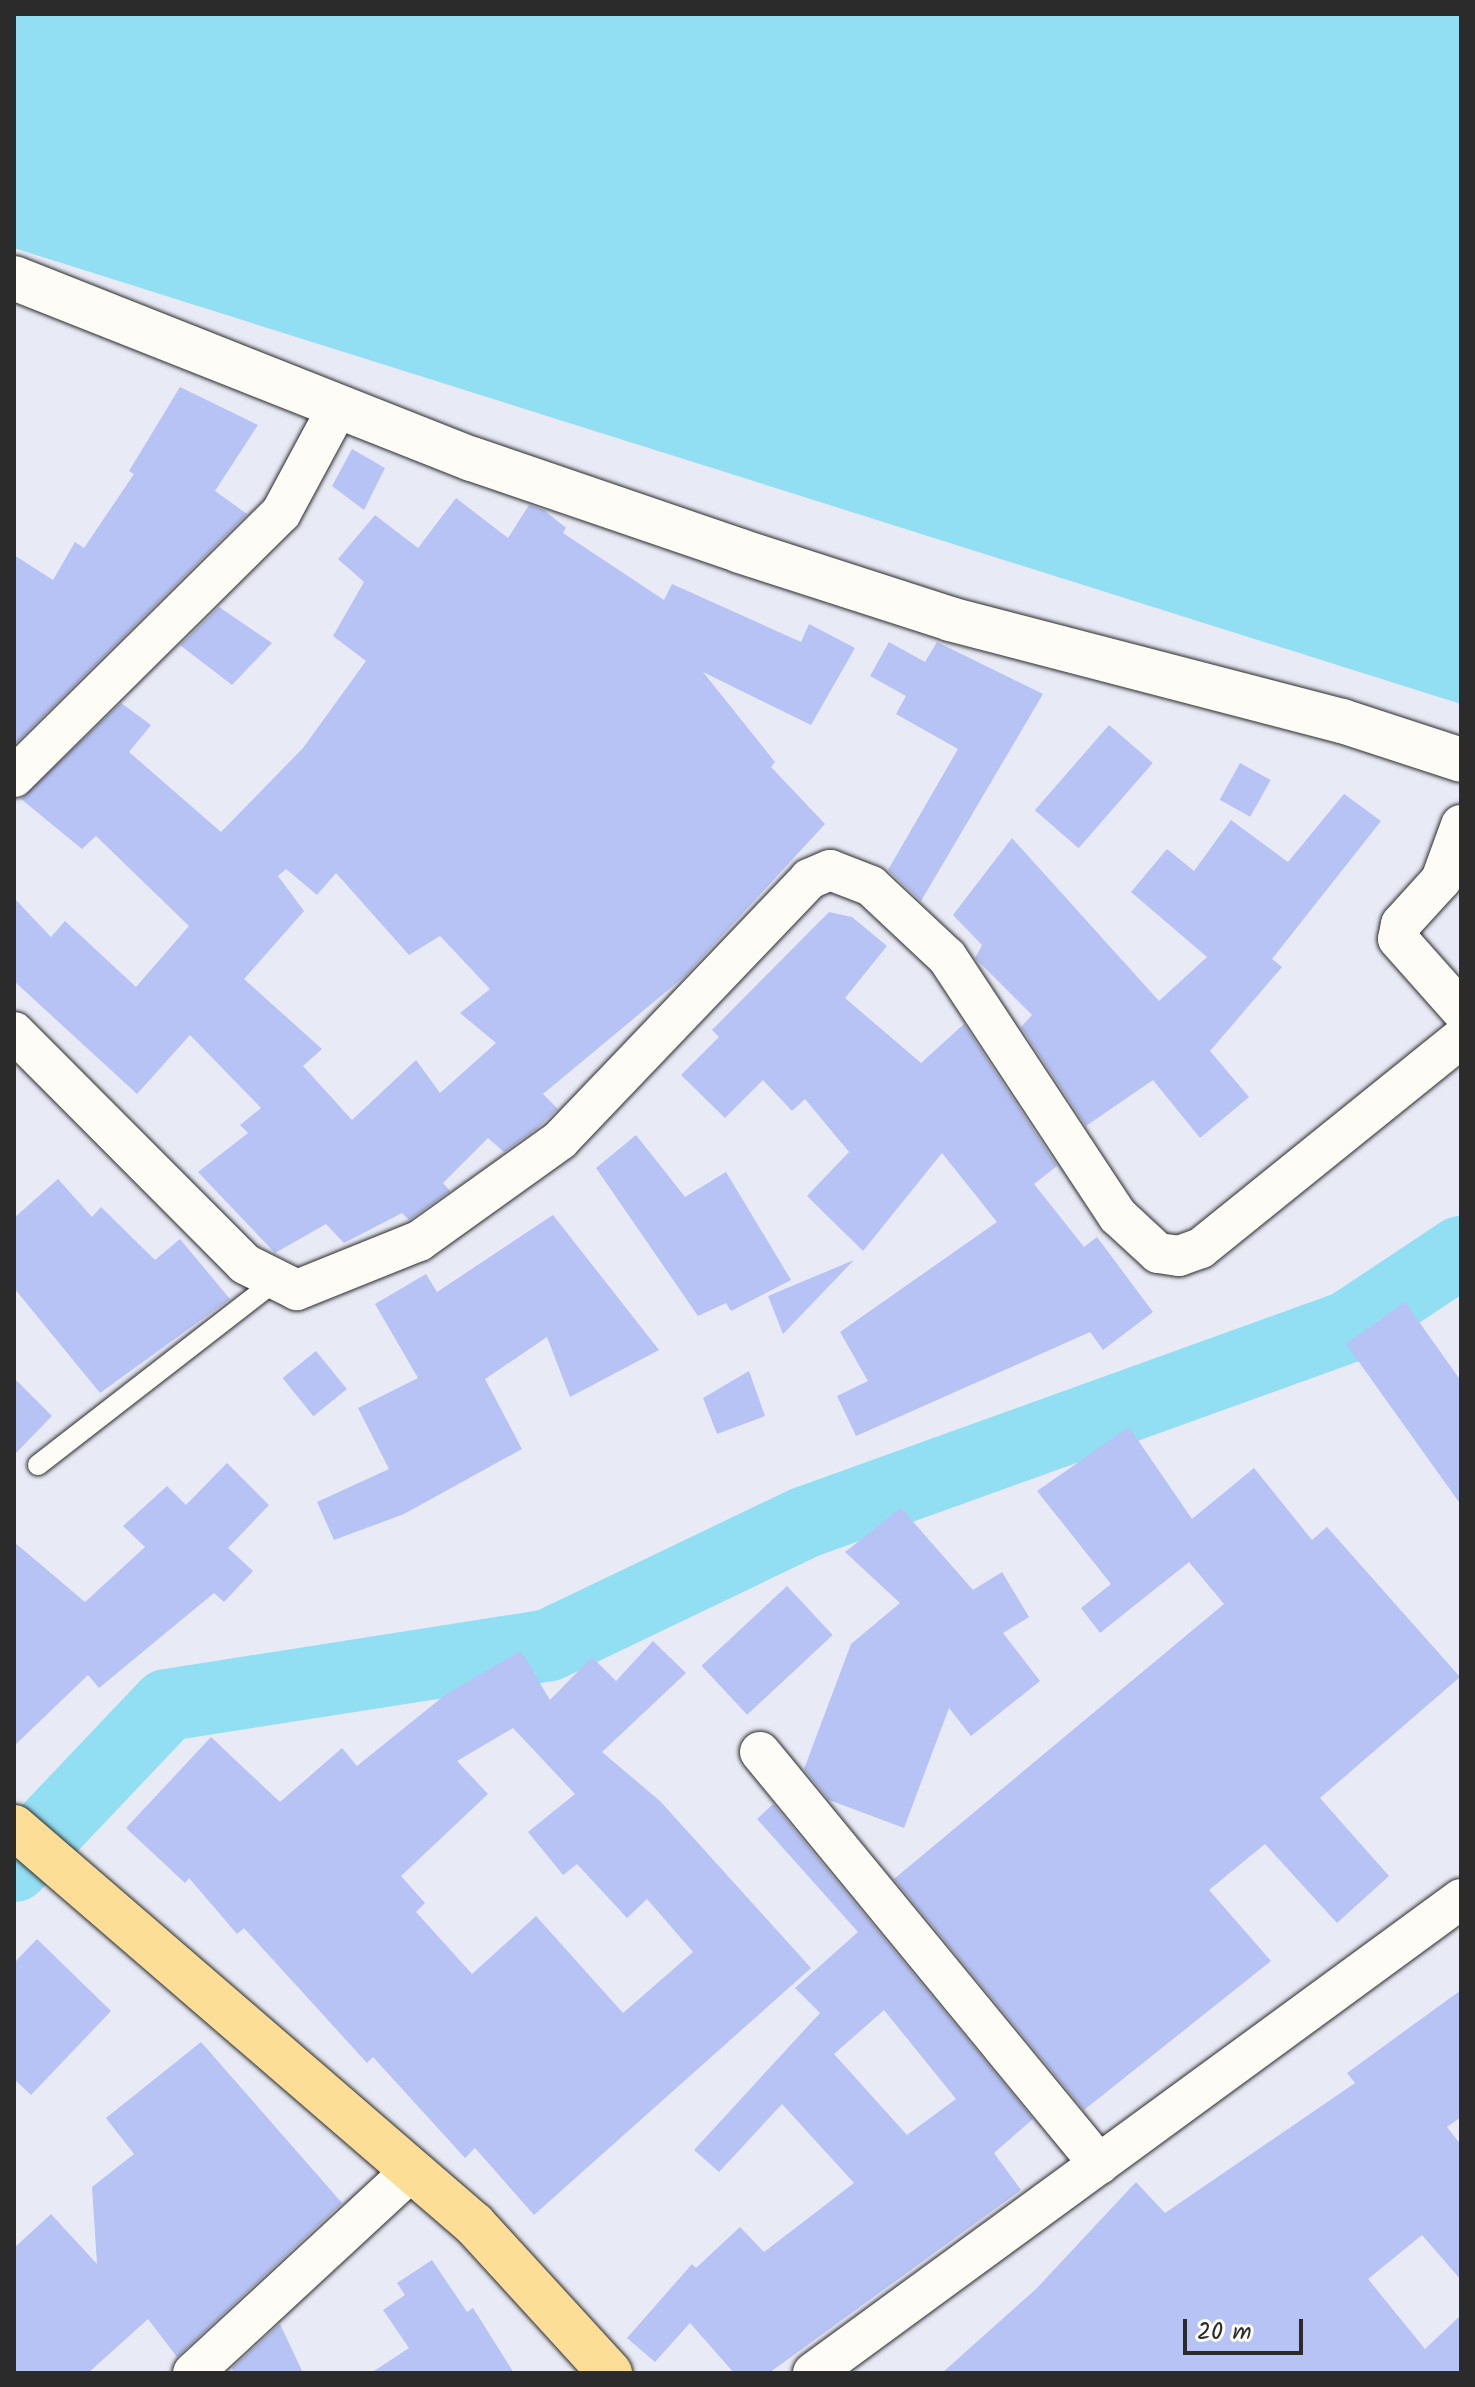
<!DOCTYPE html>
<html>
<head>
<meta charset="utf-8">
<style>
	body { margin:0 }
	#map { position:relative; width:1475px; height:2387px; overflow:hidden; background:#e8ebf6; font-family:Kalam,sans-serif }
	div>[style] { position:absolute }
	.water>* { inset:0; background:#92def2 }
	.river>* { height:72px; margin:-36px; padding:0 36px; transform-origin:36px; border-radius:36px; background:#92def2 }
	.building>* { inset:0; background:#b7c3f4; transform-origin:0 0 }
	.roads { filter:drop-shadow(0 0 2px #2b2b2b) drop-shadow(0 0 2px #2b2b2b) }
	.service>* { height:20px; margin:-10px; padding:0 10px; transform-origin:10px; border-radius:10px; background:#fdfcf7 }
	.minor>* { height:40px; margin:-20px; padding:0 20px; transform-origin:20px; border-radius:20px; background:#fdfcf7 }
	.tertiary>* { height:44px; margin:-22px; padding:0 22px; transform-origin:22px; border-radius:22px; background:#fdfcf7 }
	.trunk>* { height:44px; margin:-22px; padding:0 22px; transform-origin:22px; border-radius:22px; background:#fdde96 }
	span { translate:-50% -50%; white-space:nowrap; text-align:center; line-height:1.15; -webkit-text-stroke:6px #fdfcf7; paint-order:stroke }
	.frame { position:absolute; inset:0; border:16px solid #2b2b2b; pointer-events:none }
	.scale { position:absolute; left:1183px; top:2319px; width:120px; height:36px; box-sizing:border-box; border:4px solid #2b2b2b; border-top:0; padding-left:10px; font-size:24px; line-height:28px; white-space:nowrap; color:#2b2b2b; -webkit-text-stroke:6px #fdfcf7; paint-order:stroke }
</style>
</head>
<body>
<div id="map">
	<div class="water">
		<div style="clip-path:polygon(14px 14px,1461px 14px,1461px 704px,14px 248px)"></div>
	</div>
	<div class="river">
		<div style="left:14px;top:1866px;width:222px;rotate:-46.5deg"></div>
		<div style="left:167px;top:1705px;width:387px;rotate:-8.9deg"></div>
		<div style="left:549px;top:1645px;width:285px;rotate:-25.6deg"></div>
		<div style="left:806px;top:1522px;width:576px;rotate:-19.79deg"></div>
		<div style="left:1348px;top:1327px;width:136px;rotate:-33.6deg"></div>
	</div>
	<div class="building">
		<div style="clip-path:polygon(180px 387px,258px 425px,215px 491px,247px 514px,14px 745px,14px 555px,53px 580px,75px 542px,84px 548px,134px 474px,129px 471px)"></div>
		<div style="clip-path:polygon(352px 449px,385px 468px,364px 510px,332px 486px)"></div>
		<div style="clip-path:polygon(evenodd,456px 498px,508px 538px,529px 505px,544px 510px,566px 528px,563px 533px,664px 600px,672px 584px,801px 642px,809px 624px,855px 648px,811px 725px,703px 672px,775px 762px,771px 767px,825px 824px,685px 976px,543px 1094px,558px 1109px,536px 1129px,504px 1152px,488px 1138px,443px 1183px,450px 1191px,409px 1220px,402px 1213px,344px 1243px,326px 1224px,275px 1253px,198px 1172px,248px 1133px,240px 1125px,261px 1108px,190px 1035px,137px 1094px,14px 981px,14px 898px,51px 937px,65px 921px,136px 987px,189px 926px,96px 836px,82px 849px,21px 799px,121px 703px,151px 725px,129px 752px,221px 832px,303px 748px,366px 661px,333px 636px,364px 582px,338px 559px,375px 515px,418px 548px,456px 498px,286px 869px,317px 895px,336px 873px,409px 955px,440px 936px,490px 989px,460px 1013px,496px 1043px,440px 1093px,416px 1060px,352px 1120px,303px 1066px,322px 1049px,244px 979px,304px 911px,278px 876px,286px 869px)"></div>
		<div style="clip-path:polygon(219px 607px,272px 643px,232px 685px,180px 645px)"></div>
		<div style="clip-path:polygon(889px 642px,925px 662px,937px 642px,1043px 694px,921px 901px,888px 870px,958px 749px,896px 714px,906px 696px,870px 676px)"></div>
		<div style="left:1109px;top:725px;width:58px;height:113px;rotate:41deg"></div>
		<div style="left:1240px;top:763px;width:35px;height:42px;rotate:29deg"></div>
		<div style="clip-path:polygon(1344px 794px,1381px 821px,1272px 959px,1282px 967px,1210px 1051px,1249px 1097px,1200px 1138px,1153px 1080px,1086px 1126px,1021px 1027px,1032px 1015px,975px 958px,982px 945px,953px 915px,1012px 838px,1159px 1001px,1207px 957px,1131px 892px,1167px 849px,1194px 871px,1231px 820px,1288px 862px)"></div>
		<div style="clip-path:polygon(829px 912px,852px 917px,887px 946px,845px 998px,921px 1063px,964px 1024px,1057px 1166px,1034px 1184px,1084px 1247px,1097px 1237px,1153px 1312px,1103px 1350px,1090px 1332px,856px 1436px,837px 1396px,868px 1381px,840px 1332px,997px 1222px,942px 1153px,863px 1251px,807px 1196px,849px 1152px,805px 1099px,792px 1111px,763px 1080px,725px 1118px,681px 1075px,719px 1037px,712px 1030px)"></div>
		<div style="clip-path:polygon(636px 1135px,685px 1197px,726px 1172px,791px 1280px,731px 1311px,726px 1303px,698px 1316px,596px 1168px)"></div>
		<div style="clip-path:polygon(58px 1179px,92px 1217px,101px 1207px,155px 1260px,180px 1239px,230px 1299px,100px 1393px,14px 1288px,14px 1218px)"></div>
		<div style="clip-path:polygon(553px 1215px,659px 1350px,570px 1397px,547px 1337px,485px 1379px,522px 1449px,404px 1514px,334px 1540px,317px 1502px,389px 1469px,358px 1408px,418px 1378px,375px 1304px,426px 1274px,437px 1292px)"></div>
		<div style="clip-path:polygon(854px 1260px,783px 1334px,768px 1296px)"></div>
		<div style="clip-path:polygon(1405px 1302px,1461px 1381px,1461px 1505px,1346px 1344px)"></div>
		<div style="left:316px;top:1351px;width:49px;height:43px;rotate:51deg"></div>
		<div style="clip-path:polygon(749px 1371px,765px 1416px,717px 1434px,703px 1398px)"></div>
		<div style="clip-path:polygon(14px 1378px,52px 1416px,14px 1455px)"></div>
		<div style="clip-path:polygon(1129px 1427px,1192px 1519px,1254px 1468px,1312px 1540px,1327px 1527px,1460px 1677px,1320px 1798px,1389px 1876px,1337px 1923px,1265px 1844px,1209px 1890px,1271px 1961px,1084px 2110px,894px 1879px,1224px 1604px,1189px 1562px,1100px 1633px,1081px 1608px,1111px 1584px,1037px 1491px)"></div>
		<div style="clip-path:polygon(227px 1463px,269px 1505px,228px 1548px,253px 1571px,224px 1602px,214px 1593px,99px 1688px,88px 1675px,14px 1746px,14px 1542px,85px 1602px,145px 1547px,123px 1526px,167px 1486px,186px 1505px)"></div>
		<div style="clip-path:polygon(901px 1508px,973px 1590px,1002px 1572px,1029px 1617px,1003px 1633px,1040px 1681px,971px 1736px,949px 1708px,904px 1828px,829px 1800px,804px 1769px,851px 1644px,900px 1603px,845px 1552px)"></div>
		<div style="left:787px;top:1586px;width:67px;height:117px;rotate:47deg"></div>
		<div style="clip-path:polygon(evenodd,653px 1641px,686px 1673px,602px 1752px,660px 1801px,811px 1968px,534px 2215px,475px 2148px,465px 2158px,373px 2057px,367px 2063px,244px 1928px,237px 1934px,189px 1878px,185px 1883px,126px 1828px,211px 1737px,280px 1802px,342px 1748px,357px 1766px,445px 1695px,521px 1651px,550px 1700px,592px 1657px,616px 1681px,653px 1641px,513px 1728px,575px 1794px,528px 1832px,563px 1875px,577px 1864px,627px 1918px,647px 1899px,693px 1952px,623px 2013px,536px 1916px,472px 1974px,416px 1912px,425px 1903px,401px 1876px,488px 1794px,457px 1761px,513px 1728px)"></div>
		<div style="clip-path:polygon(evenodd,773px 1804px,1033px 2119px,994px 2153px,1021px 2190px,769px 2373px,734px 2373px,690px 2323px,655px 2362px,627px 2338px,692px 2264px,696px 2268px,740px 2227px,764px 2252px,854px 2183px,782px 2104px,719px 2172px,694px 2150px,820px 2013px,795px 1988px,858px 1932px,757px 1819px,773px 1804px,884px 2010px,956px 2099px,907px 2135px,834px 2054px,884px 2010px)"></div>
		<div style="clip-path:polygon(37px 1939px,111px 2011px,31px 2095px,14px 2079px,14px 1963px)"></div>
		<div style="clip-path:polygon(1461px 1990px,1461px 2117px,1447px 2127px,1461px 2145px,1461px 2280px,1422px 2235px,1368px 2279px,1425px 2349px,1461px 2315px,1461px 2373px,942px 2373px,1036px 2289px,1136px 2182px,1165px 2213px,1355px 2083px,1347px 2073px)"></div>
		<div style="clip-path:polygon(201px 2042px,342px 2203px,177px 2357px,148px 2319px,88px 2373px,14px 2373px,14px 2248px,51px 2214px,97px 2264px,92px 2187px,134px 2154px,106px 2118px)"></div>
		<div style="clip-path:polygon(432px 2260px,467px 2312px,473px 2308px,514px 2373px,371px 2373px,409px 2348px,383px 2310px,405px 2295px,397px 2283px)"></div>
		<div style="clip-path:polygon(280px 2324px,303px 2373px,234px 2373px,232px 2368px)"></div>
	</div>
	<div class="roads">
		<div class="service">
			<div style="left:38px;top:1465px;width:299px;rotate:-37.8deg"></div>
		</div>
		<div class="minor">
			<div style="left:14px;top:777px;width:375px;rotate:-44.7deg"></div>
			<div style="left:281px;top:513px;width:120px;rotate:-61.7deg"></div>
			<div style="left:1461px;top:825px;width:59px;rotate:110deg"></div>
			<div style="left:1441px;top:880px;width:59px;rotate:132.3deg"></div>
			<div style="left:1401px;top:924px;width:15px;rotate:101deg"></div>
			<div style="left:1398px;top:939px;width:95px;rotate:48.4deg"></div>
			<div style="left:14px;top:1032px;width:327px;rotate:45.1deg"></div>
			<div style="left:245px;top:1264px;width:58px;rotate:26.6deg"></div>
			<div style="left:297px;top:1290px;width:131px;rotate:-21.9deg"></div>
			<div style="left:419px;top:1241px;width:173px;rotate:-35.6deg"></div>
			<div style="left:560px;top:1140px;width:361px;rotate:-46.3deg"></div>
			<div style="left:809px;top:879px;width:23px;rotate:-23deg"></div>
			<div style="left:830px;top:870px;width:44px;rotate:21.3deg"></div>
			<div style="left:871px;top:886px;width:104px;rotate:43.1deg"></div>
			<div style="left:947px;top:957px;width:310px;rotate:56.6deg"></div>
			<div style="left:1118px;top:1216px;width:54px;rotate:42.8deg"></div>
			<div style="left:1158px;top:1253px;width:21px;rotate:8deg"></div>
			<div style="left:1179px;top:1256px;width:23px;rotate:-20deg"></div>
			<div style="left:1201px;top:1248px;width:334px;rotate:-38.9deg"></div>
			<div style="left:760px;top:1752px;width:534px;rotate:50.55deg"></div>
			<div style="left:193px;top:2373px;width:297px;rotate:-42.8deg"></div>
			<div style="left:813px;top:2373px;width:803px;rotate:-36.18deg"></div>
		</div>
		<div class="tertiary">
			<div style="left:14px;top:278px;width:492px;rotate:21.6deg"></div>
			<div style="left:472px;top:459px;width:283px;rotate:18.9deg"></div>
			<div style="left:740px;top:551px;width:221px;rotate:17.9deg"></div>
			<div style="left:950px;top:619px;width:405px;rotate:14.6deg"></div>
			<div style="left:1342px;top:721px;width:125px;rotate:18.1deg"></div>
		</div>
		<div class="trunk">
			<div style="left:14px;top:1827px;width:608px;rotate:40.8deg"></div>
			<div style="left:474px;top:2224px;width:202px;rotate:47.6deg"></div>
		</div>
	</div>
	<div class="frame"></div>
	<div class="scale">20 m</div>
</div>
</body>
</html>
